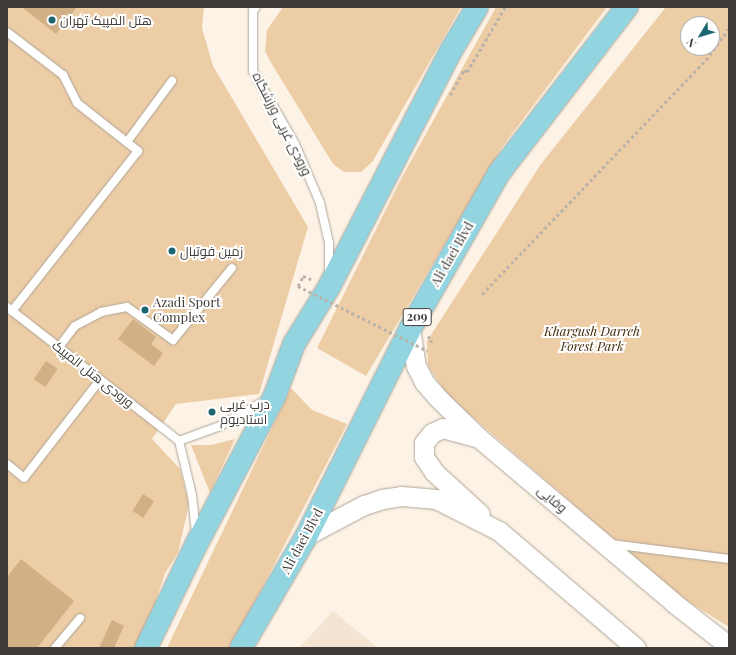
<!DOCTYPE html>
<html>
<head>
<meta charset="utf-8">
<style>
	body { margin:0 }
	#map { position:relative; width:736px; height:655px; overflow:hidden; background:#fcf2e5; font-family:"Playfair Display",Cairo,serif }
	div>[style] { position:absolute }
	.built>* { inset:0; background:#f4e5d2 }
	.green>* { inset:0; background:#edcda5 }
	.building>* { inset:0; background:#d2b086; transform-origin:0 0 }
	.path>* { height:2.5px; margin-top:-1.25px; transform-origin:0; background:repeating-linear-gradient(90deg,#bbb3a9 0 3px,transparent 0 6px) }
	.roads { filter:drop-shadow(0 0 1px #aea599) drop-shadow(0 0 1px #aea599) }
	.service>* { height:8px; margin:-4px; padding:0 4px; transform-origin:4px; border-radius:4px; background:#fff }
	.tertiary>* { height:19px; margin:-9.5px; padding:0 9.5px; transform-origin:9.5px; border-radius:9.5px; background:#fff }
	.primary>* { height:22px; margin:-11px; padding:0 11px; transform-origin:11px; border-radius:11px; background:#92d5e1 }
	.path-bridge>* { height:2.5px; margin-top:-1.25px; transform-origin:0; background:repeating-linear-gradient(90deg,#bbb3a9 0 3px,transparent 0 6px) }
	.dots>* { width:11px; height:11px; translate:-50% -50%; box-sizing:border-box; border:2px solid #fff; border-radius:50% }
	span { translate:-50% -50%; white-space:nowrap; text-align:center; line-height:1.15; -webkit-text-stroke:4px #fff; paint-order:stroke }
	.shield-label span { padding:1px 3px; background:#fff; border:1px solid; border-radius:3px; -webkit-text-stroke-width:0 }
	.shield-label { font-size:12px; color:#403c37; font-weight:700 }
	.poi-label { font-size:13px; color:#403c37 }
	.left { translate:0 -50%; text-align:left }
	.street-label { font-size:13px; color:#403c37 }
	.park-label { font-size:13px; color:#422b08; font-style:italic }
	.frame { position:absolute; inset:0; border:8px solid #403c37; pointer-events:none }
	.north { position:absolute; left:680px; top:16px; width:40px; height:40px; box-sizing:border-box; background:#fff; border:1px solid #b3b1af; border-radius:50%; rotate:232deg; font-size:11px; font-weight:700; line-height:16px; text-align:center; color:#403c37 }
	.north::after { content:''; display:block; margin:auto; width:14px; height:18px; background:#1c6672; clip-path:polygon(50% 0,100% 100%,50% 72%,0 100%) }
</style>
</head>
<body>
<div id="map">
	<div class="built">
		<div style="clip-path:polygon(333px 611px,378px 648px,299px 648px)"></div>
	</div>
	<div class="green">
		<div style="clip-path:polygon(7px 7px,204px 7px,202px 28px,213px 66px,308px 227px,259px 394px,176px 404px,152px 439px,180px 469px,189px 504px,178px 553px,165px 573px,140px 648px,7px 648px)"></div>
		<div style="clip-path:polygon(283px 7px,461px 7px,373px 161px,361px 172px,344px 172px,333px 164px,270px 61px,265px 51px,267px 30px)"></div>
		<div style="clip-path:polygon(496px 7px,607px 7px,503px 146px,366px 376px,317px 348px,401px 179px)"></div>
		<div style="clip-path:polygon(evenodd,666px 7px,729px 7px,729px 627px,681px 597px,448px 396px,428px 366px,427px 341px,541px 164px,666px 7px,688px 24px,712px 24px,712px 48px,688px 48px,688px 24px)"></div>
		<div style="clip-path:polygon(291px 388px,312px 410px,347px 424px,231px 648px,167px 648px)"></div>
		<div style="clip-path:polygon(235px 439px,223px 465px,210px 493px,191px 445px,211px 445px)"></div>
	</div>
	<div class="building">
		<div style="clip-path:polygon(22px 7px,77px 7px,56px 34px)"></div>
		<div style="clip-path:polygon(133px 319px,156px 337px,151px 344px,163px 353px,154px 366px,118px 339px)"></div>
		<div style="left:46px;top:361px;width:14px;height:22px;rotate:34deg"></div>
		<div style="left:143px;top:494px;width:13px;height:20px;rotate:32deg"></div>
		<div style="clip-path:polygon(21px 559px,74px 601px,37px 648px,7px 648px,7px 577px)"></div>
		<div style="clip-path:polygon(112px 620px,124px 626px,114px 648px,99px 648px)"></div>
	</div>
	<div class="path">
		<div style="left:450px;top:95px;width:29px;rotate:-61deg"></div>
		<div style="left:464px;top:70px;width:4px;rotate:34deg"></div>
		<div style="left:467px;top:72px;width:75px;rotate:-59.7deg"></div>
		<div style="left:298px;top:286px;width:11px;rotate:-63deg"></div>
		<div style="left:303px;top:276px;width:11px;rotate:22deg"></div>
		<div style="left:482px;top:294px;width:324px;rotate:-46.3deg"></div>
		<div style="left:706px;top:60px;width:39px;rotate:-54deg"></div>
		<div style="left:428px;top:336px;width:6px;rotate:45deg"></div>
		<div style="left:432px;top:340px;width:5px;rotate:112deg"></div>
	</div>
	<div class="roads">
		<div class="service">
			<div style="left:256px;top:7px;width:5px;rotate:127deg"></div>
			<div style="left:253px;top:11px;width:60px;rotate:90deg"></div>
			<div style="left:253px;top:71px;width:84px;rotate:60.1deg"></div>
			<div style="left:295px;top:144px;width:64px;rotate:67deg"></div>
			<div style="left:320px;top:203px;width:41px;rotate:77.3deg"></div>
			<div style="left:329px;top:243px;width:29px;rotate:90deg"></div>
			<div style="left:7px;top:32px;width:71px;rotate:37.5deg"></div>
			<div style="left:63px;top:75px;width:31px;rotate:63deg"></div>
			<div style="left:77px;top:103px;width:78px;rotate:38.2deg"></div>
			<div style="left:138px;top:151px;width:204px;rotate:128.2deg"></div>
			<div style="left:127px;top:142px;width:76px;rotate:-53.6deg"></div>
			<div style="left:7px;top:307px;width:218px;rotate:37.9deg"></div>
			<div style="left:59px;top:347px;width:26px;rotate:-53deg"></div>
			<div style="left:75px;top:326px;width:30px;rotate:-28deg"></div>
			<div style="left:101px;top:312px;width:26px;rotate:-11deg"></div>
			<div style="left:127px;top:307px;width:57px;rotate:35.7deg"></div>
			<div style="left:173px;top:340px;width:93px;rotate:-50.7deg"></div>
			<div style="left:7px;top:464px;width:22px;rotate:39deg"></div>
			<div style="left:24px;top:478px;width:124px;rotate:-52.2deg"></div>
			<div style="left:196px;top:533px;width:38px;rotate:-96deg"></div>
			<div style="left:192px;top:495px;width:56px;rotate:-103.5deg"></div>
			<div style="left:179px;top:441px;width:44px;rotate:-20.1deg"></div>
			<div style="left:220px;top:426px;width:53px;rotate:-29.5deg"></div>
			<div style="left:611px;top:544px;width:119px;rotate:7.2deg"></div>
			<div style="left:55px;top:648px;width:39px;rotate:-50deg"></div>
		</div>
		<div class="tertiary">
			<div style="left:410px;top:329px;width:37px;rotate:81deg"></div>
			<div style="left:416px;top:366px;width:18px;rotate:63deg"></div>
			<div style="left:424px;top:382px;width:21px;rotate:49deg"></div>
			<div style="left:438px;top:398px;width:57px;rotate:44.3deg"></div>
			<div style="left:479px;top:438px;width:255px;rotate:40.2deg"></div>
			<div style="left:674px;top:603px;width:70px;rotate:38deg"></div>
			<div style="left:476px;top:437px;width:34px;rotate:-165deg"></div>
			<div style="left:443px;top:428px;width:12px;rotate:156deg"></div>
			<div style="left:432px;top:433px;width:13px;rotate:129deg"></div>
			<div style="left:424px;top:443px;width:14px;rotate:90deg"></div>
			<div style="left:424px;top:457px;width:18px;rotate:56deg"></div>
			<div style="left:434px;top:472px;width:62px;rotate:42.4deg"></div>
			<div style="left:307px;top:535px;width:64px;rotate:-27.8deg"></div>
			<div style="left:364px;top:505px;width:19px;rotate:-18deg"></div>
			<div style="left:382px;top:499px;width:19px;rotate:-9deg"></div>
			<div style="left:401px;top:496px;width:35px;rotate:5deg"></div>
			<div style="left:436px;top:499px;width:71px;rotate:26.9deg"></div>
			<div style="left:499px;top:531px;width:180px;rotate:40.5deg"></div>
		</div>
		<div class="primary">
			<div style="left:146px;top:648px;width:117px;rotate:-64.1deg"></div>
			<div style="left:197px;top:543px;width:167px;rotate:-62.2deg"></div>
			<div style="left:275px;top:395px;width:54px;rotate:-69.6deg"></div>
			<div style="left:294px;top:344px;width:67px;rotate:-58.4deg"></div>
			<div style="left:329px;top:287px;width:268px;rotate:-62.7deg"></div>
			<div style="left:452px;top:49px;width:49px;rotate:-59.2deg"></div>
			<div style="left:241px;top:648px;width:131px;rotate:-59.7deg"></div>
			<div style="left:307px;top:535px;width:230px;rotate:-63.4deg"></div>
			<div style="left:410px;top:329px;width:180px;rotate:-60.3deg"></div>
			<div style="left:499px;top:173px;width:210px;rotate:-52.4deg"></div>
		</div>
	</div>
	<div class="path-bridge">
		<div style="left:298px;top:286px;width:145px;rotate:26.6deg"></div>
	</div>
	<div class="dots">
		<div style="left:52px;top:20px;background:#1c6672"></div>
		<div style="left:172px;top:251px;background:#1c6672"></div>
		<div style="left:145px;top:310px;background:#1c6672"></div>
		<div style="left:212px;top:412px;background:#1c6672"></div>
	</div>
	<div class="shield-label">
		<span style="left:417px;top:317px">209</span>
	</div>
	<div class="poi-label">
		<span class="left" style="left:60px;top:20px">هتل المپیک تهران</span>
		<span class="left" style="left:180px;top:251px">زمین فوتبال</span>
		<span class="left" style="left:153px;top:310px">Azadi Sport<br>Complex</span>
		<span class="left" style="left:220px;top:412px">درب غربی<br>استادیوم</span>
	</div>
	<div class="street-label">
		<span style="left:282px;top:124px;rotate:63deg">ورودی غربی ورزشگاه</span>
		<span style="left:452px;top:254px;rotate:-60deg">Ali daei Blvd</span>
		<span style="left:93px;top:374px;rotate:38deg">ورودی هتل المپیک</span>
		<span style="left:552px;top:499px;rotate:40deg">وفایی</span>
		<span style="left:302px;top:541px;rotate:-61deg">Ali daei Blvd</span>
	</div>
	<div class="park-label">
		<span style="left:592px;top:339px">Khargush Darreh<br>Forest Park</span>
	</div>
	<div class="frame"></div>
	<div class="north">N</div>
</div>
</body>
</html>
